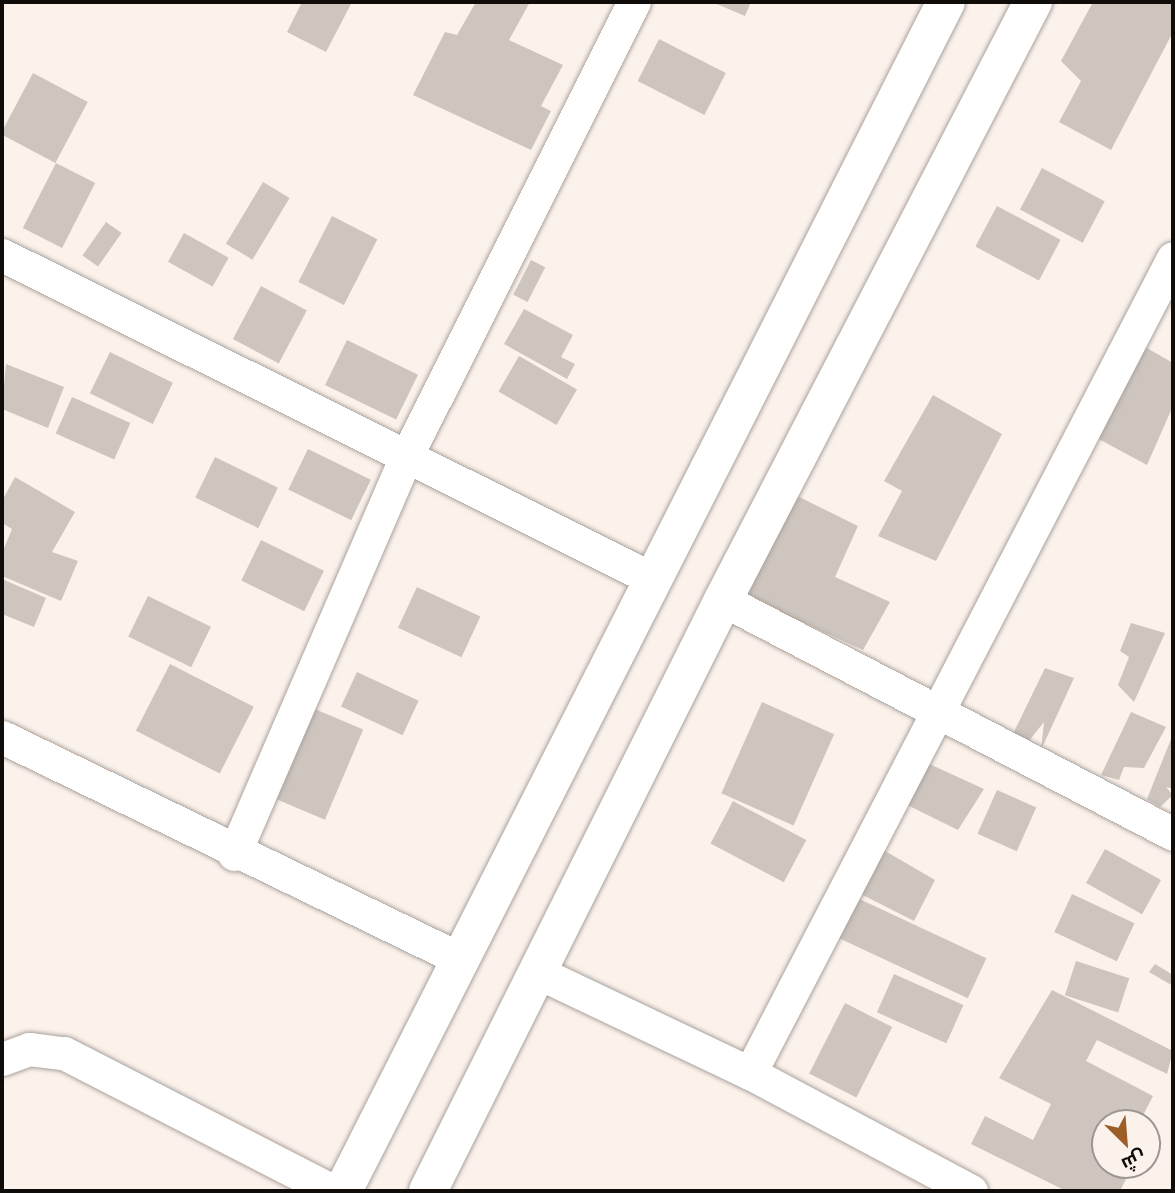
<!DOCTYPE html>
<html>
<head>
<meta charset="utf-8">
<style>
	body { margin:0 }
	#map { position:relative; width:1175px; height:1193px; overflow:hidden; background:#fcf2ec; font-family:"PT Sans",Cairo,sans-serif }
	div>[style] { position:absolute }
	.building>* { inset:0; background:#cec5bf; transform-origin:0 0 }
	.roads { filter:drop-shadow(0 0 2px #aaa29c) drop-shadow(0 0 2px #aaa29c) }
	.minor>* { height:33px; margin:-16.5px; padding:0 16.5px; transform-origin:16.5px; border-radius:16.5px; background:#fff }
	.tertiary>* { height:38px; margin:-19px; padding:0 19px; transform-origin:19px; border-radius:19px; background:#fff }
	span { translate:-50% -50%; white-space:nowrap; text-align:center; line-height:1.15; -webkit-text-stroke:5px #fcf2ec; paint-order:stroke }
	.frame { position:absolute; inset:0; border:4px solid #0f0c0a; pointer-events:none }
	.north { position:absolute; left:1091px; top:1109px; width:70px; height:70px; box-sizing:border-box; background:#fcf2ec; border:2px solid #9d9692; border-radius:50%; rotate:155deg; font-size:19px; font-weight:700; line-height:28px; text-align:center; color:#0f0c0a }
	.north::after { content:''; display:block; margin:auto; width:24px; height:32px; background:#9d5d27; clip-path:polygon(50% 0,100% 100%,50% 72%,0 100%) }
</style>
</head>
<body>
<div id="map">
	<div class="building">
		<div style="clip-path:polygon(302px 2px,352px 2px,326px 52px,287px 32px)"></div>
		<div style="clip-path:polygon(476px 2px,530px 2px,509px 40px,563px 65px,541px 106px,551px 111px,531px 150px,413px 95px,445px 32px,457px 35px)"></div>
		<div style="clip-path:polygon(712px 2px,751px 2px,745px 16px)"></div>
		<div style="clip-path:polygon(1093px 2px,1173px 4px,1173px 32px,1111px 150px,1059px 122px,1081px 81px,1061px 61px)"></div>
		<div style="left:659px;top:39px;width:75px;height:47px;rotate:27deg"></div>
		<div style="left:33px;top:73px;width:62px;height:69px;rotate:28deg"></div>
		<div style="left:56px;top:163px;width:44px;height:73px;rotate:27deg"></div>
		<div style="left:1042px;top:168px;width:71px;height:47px;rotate:28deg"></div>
		<div style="left:263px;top:182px;width:31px;height:72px;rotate:31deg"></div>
		<div style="left:997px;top:206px;width:72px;height:46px;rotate:28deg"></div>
		<div style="left:332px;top:216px;width:51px;height:74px;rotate:27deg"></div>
		<div style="left:106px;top:222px;width:19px;height:41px;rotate:35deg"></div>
		<div style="left:184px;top:233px;width:51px;height:33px;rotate:29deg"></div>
		<div style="left:531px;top:260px;width:16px;height:39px;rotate:27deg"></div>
		<div style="left:261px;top:286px;width:52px;height:60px;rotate:28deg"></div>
		<div style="clip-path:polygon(524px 309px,573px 335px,561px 357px,575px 364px,567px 379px,504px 344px)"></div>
		<div style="left:347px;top:340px;width:79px;height:50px;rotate:26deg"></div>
		<div style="clip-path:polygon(1140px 344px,1173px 363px,1173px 406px,1147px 465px,1093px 436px)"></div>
		<div style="left:110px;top:352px;width:70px;height:46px;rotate:26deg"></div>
		<div style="left:519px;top:356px;width:67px;height:41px;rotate:30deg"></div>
		<div style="clip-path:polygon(6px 364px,64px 387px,48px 428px,2px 409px)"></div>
		<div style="clip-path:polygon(933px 395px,1002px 434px,936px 561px,878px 536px,902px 491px,884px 481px)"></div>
		<div style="left:72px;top:397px;width:64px;height:40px;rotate:24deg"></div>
		<div style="left:308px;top:449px;width:70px;height:45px;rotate:26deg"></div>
		<div style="left:215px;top:457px;width:70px;height:45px;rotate:26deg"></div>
		<div style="clip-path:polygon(15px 477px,75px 512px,52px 552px,78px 561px,61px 601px,2px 576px,2px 553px,12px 529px,2px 523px,2px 501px)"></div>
		<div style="clip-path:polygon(781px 488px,858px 526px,835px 577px,890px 602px,863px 650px,741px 594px)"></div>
		<div style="left:261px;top:540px;width:70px;height:45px;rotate:26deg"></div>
		<div style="clip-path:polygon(2px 579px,46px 598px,34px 627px,2px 614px)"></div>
		<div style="left:417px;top:587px;width:70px;height:45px;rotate:25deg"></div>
		<div style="left:148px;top:596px;width:70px;height:45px;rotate:26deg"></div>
		<div style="clip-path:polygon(1131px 623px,1165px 633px,1134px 702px,1118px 685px,1129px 657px,1120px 651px)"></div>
		<div style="left:170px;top:664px;width:94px;height:75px;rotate:27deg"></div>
		<div style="clip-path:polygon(1045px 668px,1074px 678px,1041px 750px,1044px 722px,1028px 742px,1011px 738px)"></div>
		<div style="left:357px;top:672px;width:68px;height:38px;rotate:25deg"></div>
		<div style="left:296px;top:701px;width:73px;height:98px;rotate:23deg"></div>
		<div style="left:762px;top:702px;width:79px;height:100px;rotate:24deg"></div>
		<div style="clip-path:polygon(1131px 712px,1166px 727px,1144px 768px,1124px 767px,1119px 780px,1101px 775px)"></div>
		<div style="clip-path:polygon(1173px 734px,1173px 789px,1166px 787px,1173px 795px,1160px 807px,1147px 799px)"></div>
		<div style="clip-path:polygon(925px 762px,984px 789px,958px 830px,893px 798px)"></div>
		<div style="left:997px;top:790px;width:43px;height:48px;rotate:24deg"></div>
		<div style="left:733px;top:801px;width:83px;height:48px;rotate:28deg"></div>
		<div style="clip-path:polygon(880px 848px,935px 880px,914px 921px,847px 887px)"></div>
		<div style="left:1105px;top:849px;width:64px;height:39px;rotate:29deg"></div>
		<div style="left:1072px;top:894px;width:69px;height:42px;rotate:25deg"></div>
		<div style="left:855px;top:897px;width:145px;height:44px;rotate:25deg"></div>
		<div style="left:1076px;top:961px;width:56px;height:36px;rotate:18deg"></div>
		<div style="clip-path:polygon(1155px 964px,1173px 975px,1173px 986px,1149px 972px)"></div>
		<div style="left:894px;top:974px;width:76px;height:42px;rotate:24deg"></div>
		<div style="clip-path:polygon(1052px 990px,1173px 1051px,1167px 1074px,1097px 1040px,1086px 1061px,1153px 1096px,1139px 1123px,1105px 1123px,1105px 1165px,1133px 1165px,1120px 1191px,1066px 1191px,971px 1144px,985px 1116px,1033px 1140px,1051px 1104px,999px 1078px)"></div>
		<div style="left:845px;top:1003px;width:53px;height:79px;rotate:27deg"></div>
	</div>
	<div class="roads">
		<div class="minor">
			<div style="left:2px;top:255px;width:727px;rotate:26.46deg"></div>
			<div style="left:723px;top:600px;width:507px;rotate:27.47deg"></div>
			<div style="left:2px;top:737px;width:509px;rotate:25.86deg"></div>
			<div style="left:234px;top:854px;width:428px;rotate:-66.6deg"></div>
			<div style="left:404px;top:461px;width:513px;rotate:-63.39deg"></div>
			<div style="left:537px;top:972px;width:236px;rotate:25.4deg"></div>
			<div style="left:2px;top:1059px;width:29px;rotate:-20deg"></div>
			<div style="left:29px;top:1049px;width:35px;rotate:7deg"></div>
			<div style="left:64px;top:1053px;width:302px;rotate:27.2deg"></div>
			<div style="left:971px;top:1191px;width:251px;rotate:-151.9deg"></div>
			<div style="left:750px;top:1073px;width:918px;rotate:-62.57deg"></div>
		</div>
		<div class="tertiary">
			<div style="left:343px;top:1191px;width:1333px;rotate:-63.11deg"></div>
			<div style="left:428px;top:1191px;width:661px;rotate:-63.47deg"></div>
			<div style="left:723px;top:600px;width:674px;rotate:-62.6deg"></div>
		</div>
	</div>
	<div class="frame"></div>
	<div class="north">ش</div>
</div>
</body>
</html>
